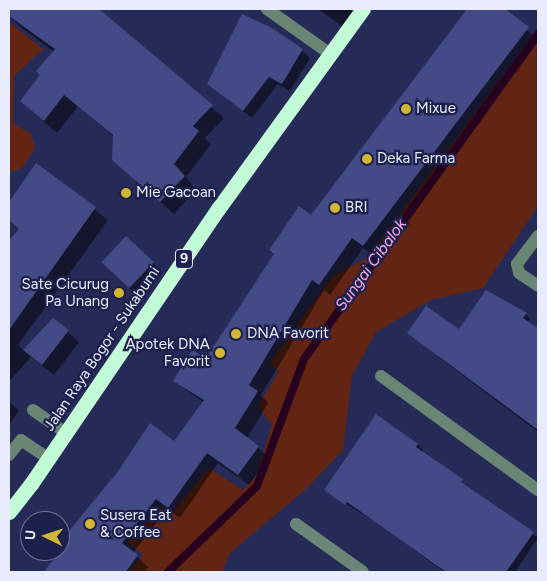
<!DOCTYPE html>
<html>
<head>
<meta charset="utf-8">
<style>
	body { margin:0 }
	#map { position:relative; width:547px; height:581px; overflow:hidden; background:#262a57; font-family:Figtree,sans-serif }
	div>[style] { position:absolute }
	.green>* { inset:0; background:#632513 }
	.shadow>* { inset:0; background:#0007 }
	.stream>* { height:8px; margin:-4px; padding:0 4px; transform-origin:4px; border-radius:4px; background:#270220 }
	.building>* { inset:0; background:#434a85; transform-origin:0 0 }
	.minor>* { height:12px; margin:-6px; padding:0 6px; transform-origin:6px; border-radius:6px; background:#698674 }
	.highway>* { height:15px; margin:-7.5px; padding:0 7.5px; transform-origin:7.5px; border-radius:7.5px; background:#c2fcd7 }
	.dots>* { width:14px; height:14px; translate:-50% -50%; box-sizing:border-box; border:2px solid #1d204b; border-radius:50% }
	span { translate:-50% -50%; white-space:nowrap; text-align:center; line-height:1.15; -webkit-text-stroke:4.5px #1d204b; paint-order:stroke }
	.shield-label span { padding:1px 4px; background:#1d204b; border:1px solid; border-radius:4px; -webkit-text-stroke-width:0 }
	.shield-label { font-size:14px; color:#e9ecfe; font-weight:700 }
	.poi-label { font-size:15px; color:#e9ecfe }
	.left { translate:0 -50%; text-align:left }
	.right { translate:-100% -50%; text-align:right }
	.street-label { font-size:15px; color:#e9ecfe }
	.water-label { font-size:16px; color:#fca7e6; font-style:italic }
	.frame { position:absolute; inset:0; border:10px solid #e9ecfe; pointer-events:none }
	.north { position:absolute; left:20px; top:511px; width:50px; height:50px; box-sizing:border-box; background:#1d204b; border:1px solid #6f7293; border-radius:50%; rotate:274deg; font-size:14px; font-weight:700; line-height:20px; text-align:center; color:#e9ecfe }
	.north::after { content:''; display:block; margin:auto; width:18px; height:22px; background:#d2b736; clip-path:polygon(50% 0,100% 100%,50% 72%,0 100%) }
</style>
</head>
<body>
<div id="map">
	<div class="green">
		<div style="clip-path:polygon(9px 22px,43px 49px,14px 76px,13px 123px,31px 134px,35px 148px,22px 168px,9px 173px)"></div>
		<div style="clip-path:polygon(538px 28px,538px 206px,483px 288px,431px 300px,376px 332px,352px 376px,343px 450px,306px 489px,230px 553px,222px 572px,128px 572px,143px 555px,128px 542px,159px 506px,172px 513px,209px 468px,243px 490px,256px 476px,272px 425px,258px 406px,279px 371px,269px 364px,332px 277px,368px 257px)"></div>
	</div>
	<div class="shadow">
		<div style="clip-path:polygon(10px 9px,72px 9px,83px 17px,90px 9px,97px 9px,224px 118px,205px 138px,211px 144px,186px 177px,196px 190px,174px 214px,113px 160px,114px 137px,78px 106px,57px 133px,21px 101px,42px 75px,54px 52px,19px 26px,9px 16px)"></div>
		<div style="clip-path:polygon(318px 9px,366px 9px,350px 32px)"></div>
		<div style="clip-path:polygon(469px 9px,503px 9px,538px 40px,374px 256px,363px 248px,330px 295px,324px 290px,261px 395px,268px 403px,247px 438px,269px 458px,249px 485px,218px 463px,180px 518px,167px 509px,133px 553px,148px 567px,145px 572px,45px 572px,58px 555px,55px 552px,60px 551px,60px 545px,174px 443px,204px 403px,175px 381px,207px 360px)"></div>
		<div style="clip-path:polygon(302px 50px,310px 58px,290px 91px,278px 84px,252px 118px,208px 84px)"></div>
		<div style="clip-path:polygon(36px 165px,108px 220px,18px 345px,24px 351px,53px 319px,79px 342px,54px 375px,31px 357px,9px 382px,9px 242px,20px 230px,9px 220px,9px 204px)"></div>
		<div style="clip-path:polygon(153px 263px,160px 271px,138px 296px,111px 271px)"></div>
		<div style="clip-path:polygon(526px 314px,530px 319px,528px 322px,538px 330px,538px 432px,437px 356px,459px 330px)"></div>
		<div style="clip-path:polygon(9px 401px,19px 411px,9px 425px)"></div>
		<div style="clip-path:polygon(418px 444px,423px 450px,421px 453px,538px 538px,515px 572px,444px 572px,381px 525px,331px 495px)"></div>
	</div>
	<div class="stream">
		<div style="left:168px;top:572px;width:124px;rotate:-44deg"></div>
		<div style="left:257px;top:486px;width:135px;rotate:-69.7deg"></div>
		<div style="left:304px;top:359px;width:400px;rotate:-54.2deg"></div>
	</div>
	<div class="building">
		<div style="clip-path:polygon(9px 9px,99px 9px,213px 105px,193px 126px,199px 131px,174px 164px,185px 176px,160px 202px,112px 160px,113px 135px,64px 95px,44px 121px,20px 101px,40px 75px,36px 71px,55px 49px,9px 16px)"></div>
		<div style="clip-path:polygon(467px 9px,505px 9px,529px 27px,363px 246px,352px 238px,319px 285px,312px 280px,249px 385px,258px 391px,235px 428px,259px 446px,238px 475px,207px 453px,168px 508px,156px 499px,122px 543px,138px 555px,126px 572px,44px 572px,57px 555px,53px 552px,60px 551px,60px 542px,119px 470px,150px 423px,174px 441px,204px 400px,173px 381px,192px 350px,206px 358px,274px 254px,269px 250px,299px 206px,311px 215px)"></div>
		<div style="clip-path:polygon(242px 14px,272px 28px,303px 49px,282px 84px,269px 77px,243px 111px,207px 84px)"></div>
		<div style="clip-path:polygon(36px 163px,96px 207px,9px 330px,9px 240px,19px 229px,9px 220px,9px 202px)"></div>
		<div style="left:126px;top:236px;width:38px;height:36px;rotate:43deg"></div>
		<div style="clip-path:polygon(486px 290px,527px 313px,523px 318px,538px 328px,538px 430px,407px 333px,426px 306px,459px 329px)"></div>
		<div style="clip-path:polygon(53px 318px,69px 330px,42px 365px,23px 350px)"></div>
		<div style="clip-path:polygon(376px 414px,418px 444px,416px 447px,463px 479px,461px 482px,534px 532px,506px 572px,446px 572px,347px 502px,345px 505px,324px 490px)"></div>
	</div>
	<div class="minor">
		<div style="left:267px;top:9px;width:77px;rotate:35.5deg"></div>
		<div style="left:538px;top:236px;width:35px;rotate:127deg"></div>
		<div style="left:517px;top:264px;width:9px;rotate:77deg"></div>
		<div style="left:519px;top:273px;width:23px;rotate:34deg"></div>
		<div style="left:381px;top:376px;width:194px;rotate:36deg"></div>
		<div style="left:33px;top:410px;width:40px;rotate:34.9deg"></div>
		<div style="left:9px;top:455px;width:19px;rotate:-51deg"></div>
		<div style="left:21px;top:440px;width:34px;rotate:34deg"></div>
		<div style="left:296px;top:524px;width:82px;rotate:35.6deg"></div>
	</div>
	<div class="highway">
		<div style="left:9px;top:512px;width:36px;rotate:-52deg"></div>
		<div style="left:31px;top:484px;width:333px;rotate:-55.8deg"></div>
		<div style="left:218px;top:209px;width:247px;rotate:-54.1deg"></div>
	</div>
	<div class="dots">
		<div style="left:406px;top:109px;background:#d2b736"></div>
		<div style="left:367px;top:159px;background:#d2b736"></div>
		<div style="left:126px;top:193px;background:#d2b736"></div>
		<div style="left:335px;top:208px;background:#d2b736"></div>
		<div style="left:119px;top:293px;background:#d2b736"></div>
		<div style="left:236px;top:334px;background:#d2b736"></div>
		<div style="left:220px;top:353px;background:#d2b736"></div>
		<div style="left:90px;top:524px;background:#d2b736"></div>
	</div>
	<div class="shield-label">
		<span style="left:184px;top:259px">9</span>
	</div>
	<div class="poi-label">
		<span class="left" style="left:416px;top:109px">Mixue</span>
		<span class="left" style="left:377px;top:159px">Deka Farma</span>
		<span class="left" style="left:136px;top:193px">Mie Gacoan</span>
		<span class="left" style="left:345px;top:208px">BRI</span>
		<span class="right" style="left:109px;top:293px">Sate Cicurug<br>Pa Unang</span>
		<span class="left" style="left:247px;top:334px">DNA Favorit</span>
		<span class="right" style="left:210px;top:353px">Apotek DNA<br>Favorit</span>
		<span class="left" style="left:100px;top:524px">Susera Eat<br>&amp; Coffee</span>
	</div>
	<div class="street-label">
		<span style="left:102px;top:349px;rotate:-56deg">Jalan Raya Bogor - Sukabumi</span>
	</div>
	<div class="water-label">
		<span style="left:371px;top:265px;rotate:-54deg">Sungai Cibalok</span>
	</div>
	<div class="frame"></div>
	<div class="north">U</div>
</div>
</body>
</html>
